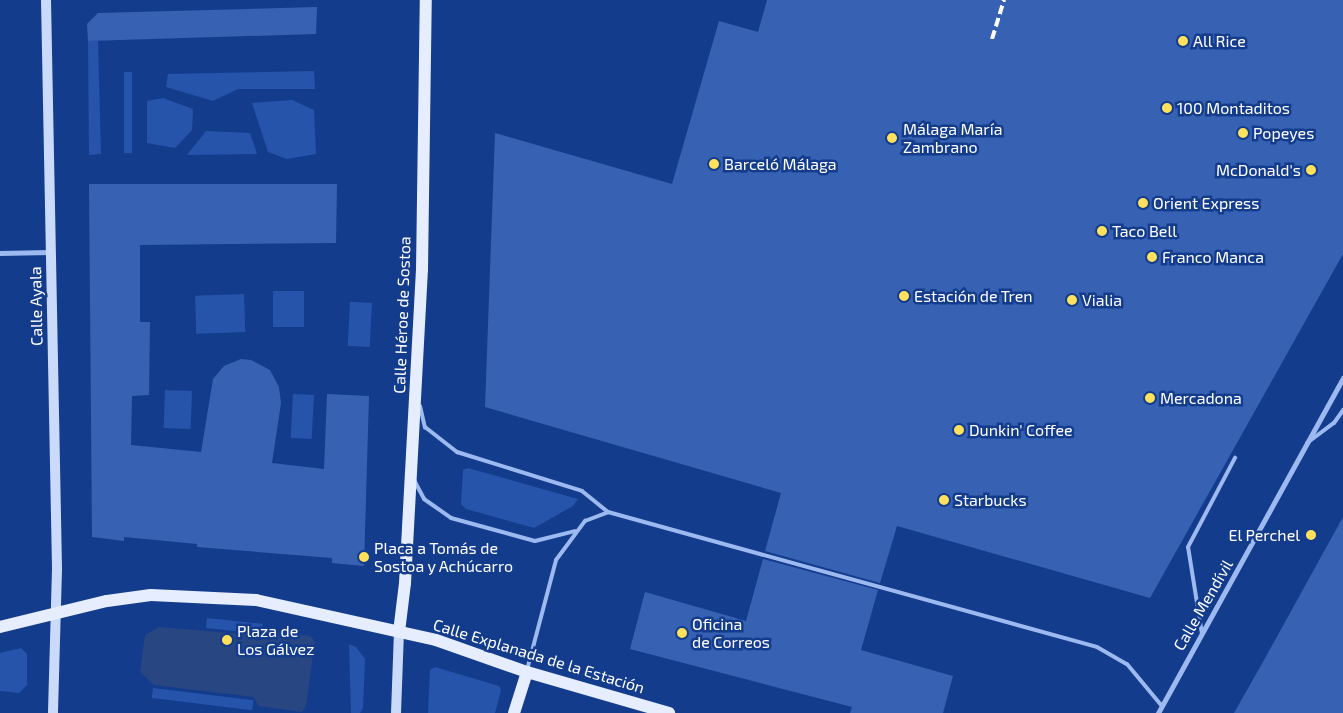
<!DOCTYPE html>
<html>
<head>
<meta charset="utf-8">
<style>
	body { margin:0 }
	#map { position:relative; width:1343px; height:713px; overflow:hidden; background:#143c8c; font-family:"Exo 2",sans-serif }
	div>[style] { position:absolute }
	.green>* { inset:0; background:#2654ab; transform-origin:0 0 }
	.water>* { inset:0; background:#284682 }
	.building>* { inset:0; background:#3762b3 }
	.service>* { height:4px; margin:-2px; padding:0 2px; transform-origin:2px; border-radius:2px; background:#9cbaf0 }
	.pedestrian>* { height:4.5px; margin:-2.25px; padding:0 2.25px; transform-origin:2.25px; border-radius:2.25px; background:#9cbaf0 }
	.minor>* { height:5px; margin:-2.5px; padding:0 2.5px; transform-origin:2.5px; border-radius:2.5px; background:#9cbaf0 }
	.secondary>* { height:10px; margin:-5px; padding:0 5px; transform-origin:5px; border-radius:5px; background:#cadafb }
	.primary>* { height:12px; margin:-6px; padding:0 6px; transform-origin:6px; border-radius:6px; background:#e6edff }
	.rail>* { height:4px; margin-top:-2px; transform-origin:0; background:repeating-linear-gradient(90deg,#fff 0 9px,transparent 0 13px) }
	.dots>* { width:14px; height:14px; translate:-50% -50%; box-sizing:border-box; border:2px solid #143c8c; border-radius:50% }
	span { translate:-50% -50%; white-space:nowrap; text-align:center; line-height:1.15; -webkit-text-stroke:5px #143c8c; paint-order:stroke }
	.poi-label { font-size:16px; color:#fff }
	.left { translate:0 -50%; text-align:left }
	.right { translate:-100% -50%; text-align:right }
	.street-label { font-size:16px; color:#fff }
</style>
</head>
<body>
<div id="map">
	<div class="green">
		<div style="clip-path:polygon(88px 41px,98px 41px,101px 154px,89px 155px)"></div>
		<div style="clip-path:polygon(314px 71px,315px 89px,238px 89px,213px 101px,166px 87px,168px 74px)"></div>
		<div style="left:124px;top:72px;width:8px;height:81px"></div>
		<div style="clip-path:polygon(163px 98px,193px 109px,192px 130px,175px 148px,147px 143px,147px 101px)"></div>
		<div style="clip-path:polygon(292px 100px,314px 110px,316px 154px,287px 159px,268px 152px,252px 103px)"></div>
		<div style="clip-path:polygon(206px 131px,250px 133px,257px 154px,187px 155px)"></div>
		<div style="left:304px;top:291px;width:36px;height:31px;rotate:90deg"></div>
		<div style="left:244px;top:294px;width:38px;height:49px;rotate:88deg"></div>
		<div style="left:372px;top:303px;width:44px;height:22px;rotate:93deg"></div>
		<div style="left:165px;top:390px;width:27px;height:38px;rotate:2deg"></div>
		<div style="left:293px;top:394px;width:21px;height:44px;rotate:3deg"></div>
		<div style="clip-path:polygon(468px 468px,578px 499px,573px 506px,534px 528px,466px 509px,461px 504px,463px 470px)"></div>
		<div style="left:207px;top:618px;width:56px;height:10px;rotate:6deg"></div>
		<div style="clip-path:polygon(349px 644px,356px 647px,365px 659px,363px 708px,360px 713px,351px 713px)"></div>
		<div style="clip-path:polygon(21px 648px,27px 654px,27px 685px,19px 693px,0 691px,0 653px)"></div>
		<div style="clip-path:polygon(435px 667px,499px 686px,501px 690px,495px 713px,428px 713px,430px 670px)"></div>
		<div style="left:153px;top:688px;width:101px;height:10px;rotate:7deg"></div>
	</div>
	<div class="water">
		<div style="clip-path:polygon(159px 627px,264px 636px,267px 630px,310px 636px,315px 641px,306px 706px,302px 712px,258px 706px,254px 697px,154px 685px,140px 672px,145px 635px)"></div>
	</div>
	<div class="building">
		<div style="clip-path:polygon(767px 0,1343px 0,1343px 254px,1150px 598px,897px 526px,880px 583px,765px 551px,781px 493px,485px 407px,495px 133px,672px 184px,719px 21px,758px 32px)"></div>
		<div style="clip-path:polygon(317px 7px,316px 34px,88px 41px,87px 24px,98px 13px)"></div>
		<div style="clip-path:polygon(89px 184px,337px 184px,336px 243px,140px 245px,140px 322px,150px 322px,149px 395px,132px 396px,131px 445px,201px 452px,213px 379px,224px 366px,241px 359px,251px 360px,270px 370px,279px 387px,281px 403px,272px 463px,324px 469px,327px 394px,369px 396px,364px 566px,332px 563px,332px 558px,197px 547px,197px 544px,124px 537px,124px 541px,92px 537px)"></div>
		<div style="clip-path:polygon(1343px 517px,1343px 713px,1234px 713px,1264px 660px)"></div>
		<div style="clip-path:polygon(763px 559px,878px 590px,861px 650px,953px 676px,943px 713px,850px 713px,852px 707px,630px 649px,645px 592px,746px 621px)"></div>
	</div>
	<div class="service">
		<div style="left:420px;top:406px;width:22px;rotate:77deg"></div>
		<div style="left:425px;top:427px;width:41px;rotate:38deg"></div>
		<div style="left:457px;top:452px;width:131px;rotate:17.3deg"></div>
		<div style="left:582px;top:491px;width:33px;rotate:39deg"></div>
		<div style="left:608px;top:512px;width:507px;rotate:15.43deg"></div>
		<div style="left:1097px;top:647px;width:34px;rotate:30deg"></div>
		<div style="left:1127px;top:664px;width:53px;rotate:50.3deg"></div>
		<div style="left:1307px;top:443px;width:34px;rotate:-37deg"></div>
		<div style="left:1334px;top:423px;width:16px;rotate:-55deg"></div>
		<div style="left:414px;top:480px;width:21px;rotate:62deg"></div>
		<div style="left:424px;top:499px;width:33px;rotate:35deg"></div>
		<div style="left:451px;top:518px;width:87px;rotate:15.3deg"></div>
		<div style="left:535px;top:541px;width:41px;rotate:-14deg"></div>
		<div style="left:1202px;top:634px;width:88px;rotate:-99.1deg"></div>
		<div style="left:1188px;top:547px;width:101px;rotate:-62.2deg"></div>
		<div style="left:527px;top:670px;width:114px;rotate:-75.2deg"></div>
		<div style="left:556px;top:560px;width:49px;rotate:-53.4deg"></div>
		<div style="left:585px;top:521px;width:25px;rotate:-21deg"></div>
	</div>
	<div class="pedestrian">
		<div style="left:0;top:253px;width:50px;rotate:-1.1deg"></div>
	</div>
	<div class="minor">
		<div style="left:1158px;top:713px;width:383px;rotate:-61.1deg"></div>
	</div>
	<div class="secondary">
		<div style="left:46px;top:0;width:569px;rotate:88.89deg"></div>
		<div style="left:57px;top:569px;width:144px;rotate:91.6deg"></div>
		<div style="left:396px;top:713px;width:81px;rotate:-87.9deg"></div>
	</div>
	<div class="primary">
		<div style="left:0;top:627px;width:110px;rotate:-13.7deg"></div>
		<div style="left:107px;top:601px;width:44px;rotate:-7.8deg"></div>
		<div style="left:151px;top:595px;width:105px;rotate:2.7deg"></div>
		<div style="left:256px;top:600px;width:184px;rotate:12.5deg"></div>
		<div style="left:436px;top:640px;width:96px;rotate:19.4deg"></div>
		<div style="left:527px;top:672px;width:148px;rotate:16.1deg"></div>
		<div style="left:399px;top:632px;width:49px;rotate:-83deg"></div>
		<div style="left:405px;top:583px;width:313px;rotate:-86.9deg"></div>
		<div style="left:422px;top:270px;width:270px;rotate:-89.2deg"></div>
		<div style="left:514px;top:713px;width:43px;rotate:-72.4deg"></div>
	</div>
	<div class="rail">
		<div style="left:992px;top:39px;width:41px;rotate:-72.9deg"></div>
	</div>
	<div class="dots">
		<div style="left:1183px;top:41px;background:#ffe15c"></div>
		<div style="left:1167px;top:108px;background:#ffe15c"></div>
		<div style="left:1243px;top:133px;background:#ffe15c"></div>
		<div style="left:892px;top:138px;background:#ffe15c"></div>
		<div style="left:714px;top:164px;background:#ffe15c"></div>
		<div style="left:1311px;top:170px;background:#ffe15c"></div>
		<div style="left:1143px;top:203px;background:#ffe15c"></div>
		<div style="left:1102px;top:231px;background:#ffe15c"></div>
		<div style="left:1152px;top:257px;background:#ffe15c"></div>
		<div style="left:904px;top:296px;background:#ffe15c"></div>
		<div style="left:1072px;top:300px;background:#ffe15c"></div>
		<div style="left:1150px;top:398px;background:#ffe15c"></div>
		<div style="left:959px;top:430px;background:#ffe15c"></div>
		<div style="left:944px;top:500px;background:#ffe15c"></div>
		<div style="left:1311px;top:535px;background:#ffe15c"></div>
		<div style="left:364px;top:557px;background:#ffe15c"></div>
		<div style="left:682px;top:633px;background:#ffe15c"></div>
		<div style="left:227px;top:640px;background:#ffe15c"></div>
	</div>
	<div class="poi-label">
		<span class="left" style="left:1193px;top:41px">All Rice</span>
		<span class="left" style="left:1177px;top:108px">100 Montaditos</span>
		<span class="left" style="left:903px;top:138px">Málaga María<br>Zambrano</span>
		<span class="left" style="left:1253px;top:133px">Popeyes</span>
		<span class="left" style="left:724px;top:164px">Barceló Málaga</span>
		<span class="right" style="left:1301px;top:170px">McDonald's</span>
		<span class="left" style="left:1153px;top:203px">Orient Express</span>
		<span class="left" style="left:1112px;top:231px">Taco Bell</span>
		<span class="left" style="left:1162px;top:257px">Franco Manca</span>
		<span class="left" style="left:914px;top:296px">Estación de Tren</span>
		<span class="left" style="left:1082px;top:300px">Vialia</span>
		<span class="left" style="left:1160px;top:398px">Mercadona</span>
		<span class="left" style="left:969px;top:430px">Dunkin' Coffee</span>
		<span class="left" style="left:954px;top:500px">Starbucks</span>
		<span class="right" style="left:1300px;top:535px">El Perchel</span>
		<span class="left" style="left:374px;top:557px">Placa a Tomás de<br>Sostoa y Achúcarro</span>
		<span class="left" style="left:692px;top:633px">Oficina<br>de Correos</span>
		<span class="left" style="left:237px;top:640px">Plaza de<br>Los Gálvez</span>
	</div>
	<div class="street-label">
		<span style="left:36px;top:306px;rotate:-91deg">Calle Ayala</span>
		<span style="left:402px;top:315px;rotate:-88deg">Calle Héroe de Sostoa</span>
		<span style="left:1203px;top:605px;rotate:-60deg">Calle Mendívil</span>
		<span style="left:539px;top:656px;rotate:17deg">Calle Explanada de la Estación</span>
	</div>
</div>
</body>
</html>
